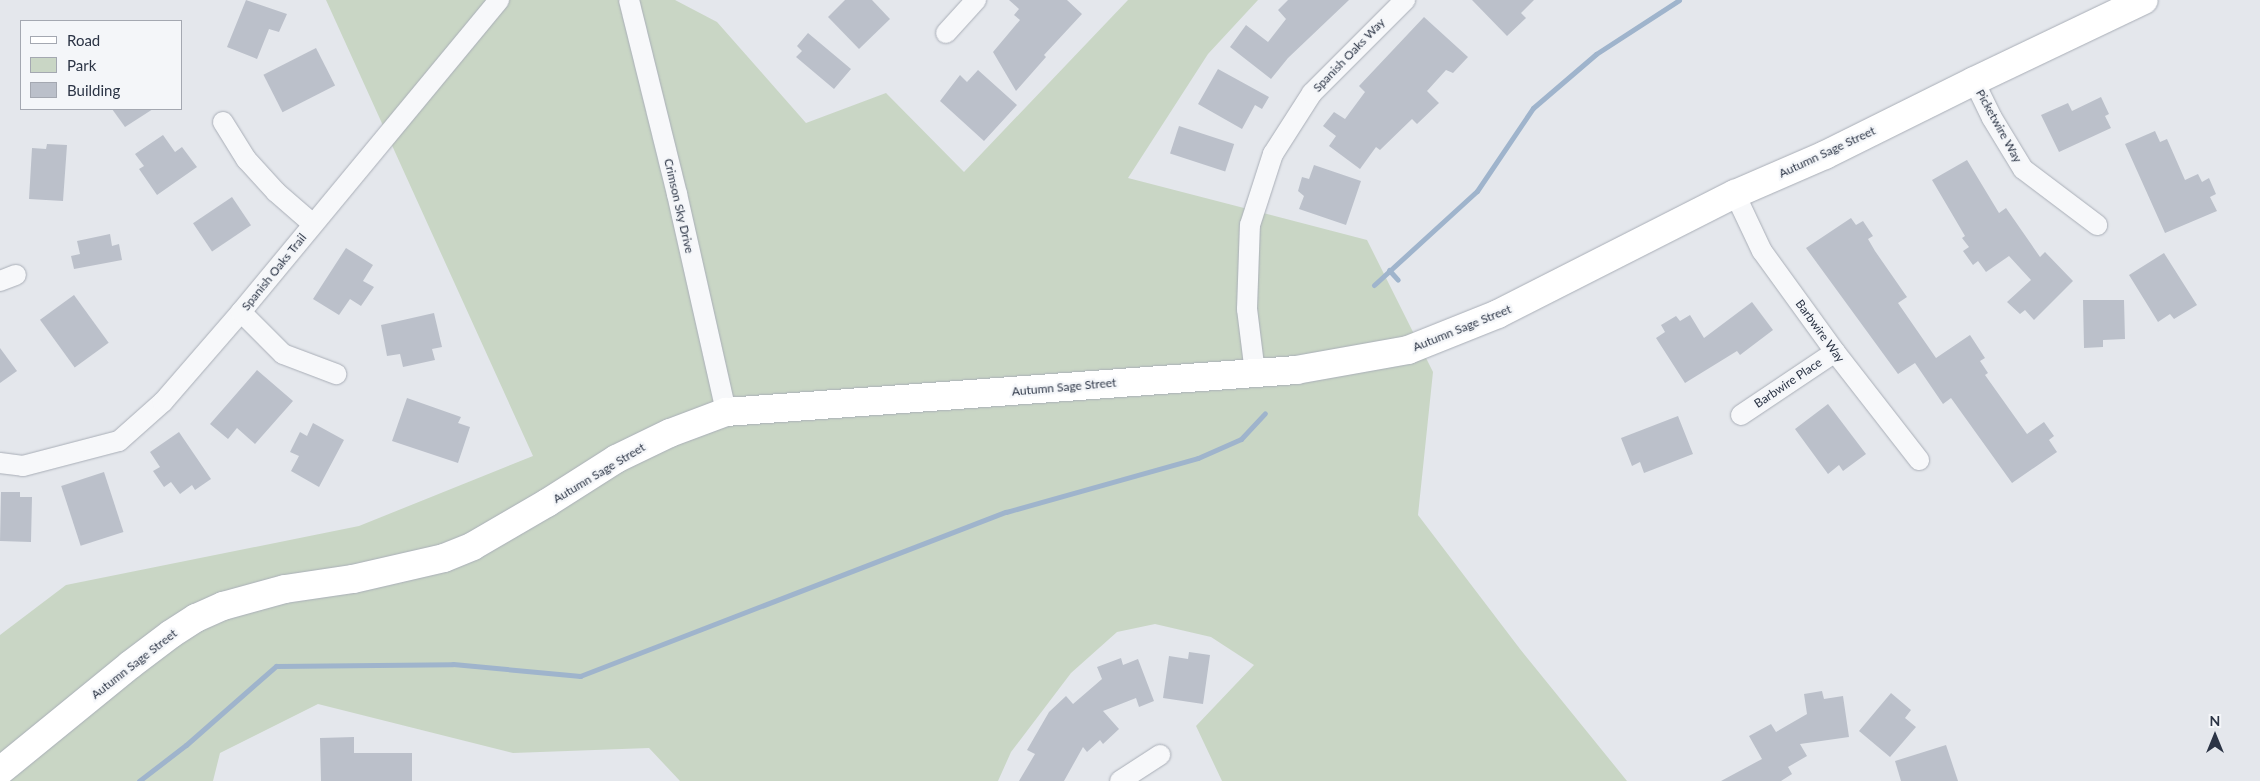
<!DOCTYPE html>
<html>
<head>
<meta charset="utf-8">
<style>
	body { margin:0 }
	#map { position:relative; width:2260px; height:781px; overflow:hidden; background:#e4e7ec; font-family:Lato,sans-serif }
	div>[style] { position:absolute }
	.green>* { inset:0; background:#c9d6c5 }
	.stream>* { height:5px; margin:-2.5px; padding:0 2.5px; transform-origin:2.5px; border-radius:2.5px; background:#9fb4cc }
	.building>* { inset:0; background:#bbc0ca; transform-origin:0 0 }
	.roads { filter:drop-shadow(0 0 1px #a9aeb7) drop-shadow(0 0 1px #a9aeb7) }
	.street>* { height:20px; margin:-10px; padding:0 10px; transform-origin:10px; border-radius:10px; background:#f7f8fa }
	.secondary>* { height:28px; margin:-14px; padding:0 14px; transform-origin:14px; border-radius:14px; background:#fff }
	span { translate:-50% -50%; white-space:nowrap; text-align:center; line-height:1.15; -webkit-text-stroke:4.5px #f4f6f9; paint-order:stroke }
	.street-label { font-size:12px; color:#2b3445 }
	.legend { position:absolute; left:20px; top:20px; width:162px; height:90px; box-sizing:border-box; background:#f4f6f9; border:1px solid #a4a8b1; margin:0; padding:6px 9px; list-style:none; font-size:15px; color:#2b3445 }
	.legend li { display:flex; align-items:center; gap:10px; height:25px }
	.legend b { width:25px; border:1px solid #a4a8b1 }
	.north { position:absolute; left:2190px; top:711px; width:50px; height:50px; -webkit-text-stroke:4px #f4f6f9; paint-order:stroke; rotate:0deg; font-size:14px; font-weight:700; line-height:20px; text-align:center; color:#2b3445 }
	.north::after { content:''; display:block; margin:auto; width:18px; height:22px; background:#2b3445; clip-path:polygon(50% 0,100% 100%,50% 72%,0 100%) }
</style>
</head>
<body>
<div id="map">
	<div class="green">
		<div style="clip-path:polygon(326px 0,675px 0,717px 22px,806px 123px,886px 93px,964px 172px,1128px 0,1258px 0,1208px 54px,1128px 178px,1367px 240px,1433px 372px,1418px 515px,1520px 649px,1627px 781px,1222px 781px,1196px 726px,1254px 665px,1211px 637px,1155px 624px,1117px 632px,1071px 673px,1011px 752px,998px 781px,680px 781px,649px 748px,513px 753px,318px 704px,220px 753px,213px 781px,0 781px,0 635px,66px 585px,359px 526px,533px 456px)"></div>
	</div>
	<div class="stream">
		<div style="left:1389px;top:270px;width:13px;rotate:48deg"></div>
		<div style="left:1374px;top:285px;width:139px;rotate:-42.4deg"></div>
		<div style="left:1477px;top:191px;width:100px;rotate:-56deg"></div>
		<div style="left:1533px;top:108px;width:83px;rotate:-40.6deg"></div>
		<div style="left:1596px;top:54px;width:99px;rotate:-33deg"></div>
		<div style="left:139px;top:781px;width:59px;rotate:-37.5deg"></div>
		<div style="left:186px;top:745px;width:120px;rotate:-41.3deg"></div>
		<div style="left:276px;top:666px;width:177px;rotate:-0.6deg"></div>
		<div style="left:453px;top:664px;width:128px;rotate:5.4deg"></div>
		<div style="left:580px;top:676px;width:456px;rotate:-21.1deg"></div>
		<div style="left:1006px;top:512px;width:199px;rotate:-15.7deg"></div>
		<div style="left:1198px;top:458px;width:47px;rotate:-23.8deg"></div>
		<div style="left:1241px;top:439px;width:35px;rotate:-47deg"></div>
	</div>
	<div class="building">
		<div style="clip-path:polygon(246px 0,287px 14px,279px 32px,269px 29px,257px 59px,227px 47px)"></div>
		<div style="clip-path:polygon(845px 0,872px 0,890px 19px,859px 49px,828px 17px)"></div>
		<div style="clip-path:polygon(1009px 0,1067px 0,1082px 14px,1044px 55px,1046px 57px,1016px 91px,993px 52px,1020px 20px,1014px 15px,1019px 9px)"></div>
		<div style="clip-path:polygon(1288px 0,1349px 0,1288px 58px,1271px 79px,1230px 47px,1246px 25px,1268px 42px,1286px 19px,1278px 10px)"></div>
		<div style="clip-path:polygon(1472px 0,1534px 0,1521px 13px,1526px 18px,1507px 36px)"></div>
		<div style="clip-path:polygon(1424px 17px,1468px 57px,1453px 73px,1446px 70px,1427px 91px,1439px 103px,1417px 124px,1412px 119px,1380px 150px,1376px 147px,1360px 169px,1329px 146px,1336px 136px,1323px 126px,1334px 112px,1345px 119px,1365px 92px,1359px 86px)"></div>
		<div style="clip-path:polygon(808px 33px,851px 69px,834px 89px,796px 57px,802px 51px,797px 46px)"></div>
		<div style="left:316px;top:48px;width:42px;height:59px;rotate:63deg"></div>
		<div style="clip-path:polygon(1218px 69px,1269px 97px,1262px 109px,1255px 105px,1242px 129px,1198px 104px)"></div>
		<div style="clip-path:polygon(978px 70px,1017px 105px,984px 141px,940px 101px,960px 75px,967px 82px)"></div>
		<div style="clip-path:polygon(2101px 97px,2109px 114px,2105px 116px,2111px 128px,2059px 152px,2041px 115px,2068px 103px,2072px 111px)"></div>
		<div style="clip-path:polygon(112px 109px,153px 109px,125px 127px)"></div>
		<div style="left:1179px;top:126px;width:58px;height:29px;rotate:18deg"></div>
		<div style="clip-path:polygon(2155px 131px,2160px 142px,2167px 139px,2185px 180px,2198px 174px,2202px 182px,2209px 178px,2216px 194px,2210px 197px,2217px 211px,2165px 233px,2125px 144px)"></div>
		<div style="clip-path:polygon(163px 135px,175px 152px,182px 147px,197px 167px,157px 195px,139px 169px,144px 166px,135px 154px)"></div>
		<div style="clip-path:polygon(47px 144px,67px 145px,63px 201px,29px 199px,32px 148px,46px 149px)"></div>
		<div style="clip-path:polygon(1967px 160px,1999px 213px,2006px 208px,2040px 257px,2045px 252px,2073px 281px,2034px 320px,2025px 310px,2020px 314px,2007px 302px,2031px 280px,2009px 256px,1986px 272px,1978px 261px,1973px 265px,1963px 251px,1969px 247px,1962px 238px,1965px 236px,1932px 180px)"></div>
		<div style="clip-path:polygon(1314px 165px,1361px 181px,1346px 225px,1299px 209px,1304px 196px,1298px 191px,1302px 177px,1309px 179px)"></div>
		<div style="left:232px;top:197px;width:34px;height:47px;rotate:56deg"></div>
		<div style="clip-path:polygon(1851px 218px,1856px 225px,1863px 221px,1873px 236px,1868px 239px,1875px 251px,1907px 297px,1898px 303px,1936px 358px,1970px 335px,1985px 358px,1980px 361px,1988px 373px,1985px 375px,2027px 434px,2044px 422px,2054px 436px,2049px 440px,2057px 452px,2012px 483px,1951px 398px,1943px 404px,1915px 363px,1898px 374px,1806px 248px)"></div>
		<div style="clip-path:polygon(110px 234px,112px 246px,119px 244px,122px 260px,74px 269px,71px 256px,80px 254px,77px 241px)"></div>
		<div style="clip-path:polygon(346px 248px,373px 265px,363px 281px,374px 287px,361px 306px,350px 299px,339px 315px,313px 299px)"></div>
		<div style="clip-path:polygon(2164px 253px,2197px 305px,2174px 319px,2170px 314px,2158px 322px,2129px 275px)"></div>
		<div style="left:74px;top:295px;width:59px;height:42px;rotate:54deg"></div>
		<div style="clip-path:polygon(2083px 300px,2124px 300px,2125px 339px,2103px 340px,2103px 347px,2084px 348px)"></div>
		<div style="clip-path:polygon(1752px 302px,1773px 330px,1740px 355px,1737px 351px,1685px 383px,1656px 338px,1665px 332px,1661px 325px,1676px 316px,1680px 321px,1690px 315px,1704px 338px)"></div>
		<div style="clip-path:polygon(434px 313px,442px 347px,432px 349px,435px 360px,403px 367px,400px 354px,387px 356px,381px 325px)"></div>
		<div style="clip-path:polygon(0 348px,17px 371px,0 383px)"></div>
		<div style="clip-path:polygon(257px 370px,293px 401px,255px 444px,237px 428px,228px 439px,210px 424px)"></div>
		<div style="clip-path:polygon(407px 398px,461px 417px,458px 423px,470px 427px,458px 463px,392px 441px)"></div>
		<div style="clip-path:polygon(1828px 404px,1866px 454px,1843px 471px,1839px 465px,1828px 474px,1795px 429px)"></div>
		<div style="clip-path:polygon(1678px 416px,1693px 454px,1644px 473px,1640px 462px,1632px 466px,1621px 438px)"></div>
		<div style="clip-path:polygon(313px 423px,344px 440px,319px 487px,291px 471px,299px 456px,290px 452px,300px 432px,307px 436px)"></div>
		<div style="clip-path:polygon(179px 432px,211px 479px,195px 490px,192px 485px,180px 494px,171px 482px,164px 487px,153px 471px,160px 467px,150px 452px)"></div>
		<div style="left:104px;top:472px;width:63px;height:45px;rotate:72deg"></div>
		<div style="clip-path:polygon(1px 492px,20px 492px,20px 497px,32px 497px,31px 542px,0 541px)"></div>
		<div style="clip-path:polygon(1189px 652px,1210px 655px,1203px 704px,1163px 698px,1169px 656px,1188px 659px)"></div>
		<div style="clip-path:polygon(1121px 658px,1123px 665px,1138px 659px,1154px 701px,1139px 707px,1136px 698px,1103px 711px,1119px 729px,1103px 744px,1100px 740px,1087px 752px,1083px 747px,1064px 781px,1019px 781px,1035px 754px,1027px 750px,1049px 712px,1066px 696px,1073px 704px,1102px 679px,1097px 667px)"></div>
		<div style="clip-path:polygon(1822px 691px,1824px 699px,1843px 696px,1849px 737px,1800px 744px,1807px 756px,1788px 767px,1792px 774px,1781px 781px,1721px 781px,1762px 759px,1749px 736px,1771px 724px,1776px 732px,1807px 714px,1804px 694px)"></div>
		<div style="clip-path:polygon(1891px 693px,1911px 710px,1905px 718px,1916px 727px,1890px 757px,1859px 731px)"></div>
		<div style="clip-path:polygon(354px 737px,354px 753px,412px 753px,412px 781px,321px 781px,320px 738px)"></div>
		<div style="clip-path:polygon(1946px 745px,1958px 781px,1901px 781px,1895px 761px)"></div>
	</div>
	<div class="roads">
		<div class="street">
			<div style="left:629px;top:0;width:200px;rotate:76.1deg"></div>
			<div style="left:677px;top:194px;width:223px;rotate:77.3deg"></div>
			<div style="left:946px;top:33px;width:45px;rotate:-47.7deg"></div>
			<div style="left:1974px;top:81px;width:41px;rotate:64.1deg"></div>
			<div style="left:1992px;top:118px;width:60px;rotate:58.7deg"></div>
			<div style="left:2023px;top:169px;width:93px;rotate:37.1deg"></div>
			<div style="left:223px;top:122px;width:44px;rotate:58.1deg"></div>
			<div style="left:246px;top:159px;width:45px;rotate:47.7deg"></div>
			<div style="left:276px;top:192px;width:49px;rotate:40.9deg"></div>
			<div style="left:1735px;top:194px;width:63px;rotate:64.7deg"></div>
			<div style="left:1762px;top:251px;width:125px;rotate:54.1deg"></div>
			<div style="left:1835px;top:352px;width:137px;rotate:52.1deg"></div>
			<div style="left:0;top:281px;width:17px;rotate:-21deg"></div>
			<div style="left:241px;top:312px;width:59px;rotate:45deg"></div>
			<div style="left:283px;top:354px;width:57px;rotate:20.7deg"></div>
			<div style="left:1255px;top:373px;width:64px;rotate:-97.1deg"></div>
			<div style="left:1247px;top:309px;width:84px;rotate:-88deg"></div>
			<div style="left:1250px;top:225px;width:75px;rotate:-72.1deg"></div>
			<div style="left:1273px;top:154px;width:72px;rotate:-57.4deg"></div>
			<div style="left:1312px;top:93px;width:132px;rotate:-45deg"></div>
			<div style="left:1741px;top:415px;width:113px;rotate:-33.8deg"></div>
			<div style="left:0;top:463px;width:23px;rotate:7deg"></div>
			<div style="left:23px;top:466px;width:99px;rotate:-14.6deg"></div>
			<div style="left:119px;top:441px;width:59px;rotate:-41.6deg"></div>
			<div style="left:163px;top:402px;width:119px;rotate:-49.1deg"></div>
			<div style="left:241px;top:312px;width:405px;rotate:-50.4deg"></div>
			<div style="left:1120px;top:781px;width:48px;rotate:-33deg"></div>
		</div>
		<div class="secondary">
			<div style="left:0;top:771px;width:168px;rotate:-39.2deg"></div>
			<div style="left:130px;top:665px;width:51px;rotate:-37.1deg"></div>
			<div style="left:171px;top:634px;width:30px;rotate:-33deg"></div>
			<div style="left:196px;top:618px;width:30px;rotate:-24deg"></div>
			<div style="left:223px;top:606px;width:64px;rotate:-15.3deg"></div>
			<div style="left:285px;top:589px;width:69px;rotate:-8.4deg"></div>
			<div style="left:353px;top:579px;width:93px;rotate:-13deg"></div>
			<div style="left:444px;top:558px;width:31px;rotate:-22deg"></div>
			<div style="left:473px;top:546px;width:86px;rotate:-30.2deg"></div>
			<div style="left:547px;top:503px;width:82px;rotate:-32.5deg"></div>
			<div style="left:616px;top:459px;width:60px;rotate:-25.7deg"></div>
			<div style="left:670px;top:433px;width:60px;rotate:-20.6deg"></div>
			<div style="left:726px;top:412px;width:572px;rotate:-4.21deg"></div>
			<div style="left:1296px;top:370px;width:114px;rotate:-10.1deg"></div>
			<div style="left:1408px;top:350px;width:97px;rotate:-21.8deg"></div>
			<div style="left:1498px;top:314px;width:266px;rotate:-26.9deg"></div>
			<div style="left:1735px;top:194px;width:98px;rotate:-23.4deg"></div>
			<div style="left:1825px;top:155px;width:166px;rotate:-26.4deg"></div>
			<div style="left:1974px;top:81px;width:188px;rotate:-25.5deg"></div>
		</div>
	</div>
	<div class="street-label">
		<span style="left:1349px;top:55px;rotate:-46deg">Spanish Oaks Way</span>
		<span style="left:1999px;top:126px;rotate:61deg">Picketwire Way</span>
		<span style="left:1827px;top:152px;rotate:-25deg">Autumn Sage Street</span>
		<span style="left:679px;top:206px;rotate:77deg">Crimson Sky Drive</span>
		<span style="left:274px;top:272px;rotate:-51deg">Spanish Oaks Trail</span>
		<span style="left:1462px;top:328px;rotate:-22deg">Autumn Sage Street</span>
		<span style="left:1820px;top:331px;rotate:54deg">Barbwire Way</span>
		<span style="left:1788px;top:383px;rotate:-34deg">Barbwire Place</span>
		<span style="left:1064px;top:387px;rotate:-5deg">Autumn Sage Street</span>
		<span style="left:599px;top:473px;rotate:-31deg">Autumn Sage Street</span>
		<span style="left:134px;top:664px;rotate:-38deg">Autumn Sage Street</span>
	</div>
	<ul class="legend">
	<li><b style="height:6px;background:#fff"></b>Road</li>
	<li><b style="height:14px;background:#c9d6c5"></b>Park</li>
	<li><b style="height:14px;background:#bbc0ca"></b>Building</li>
	</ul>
	<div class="north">N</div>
</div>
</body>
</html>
